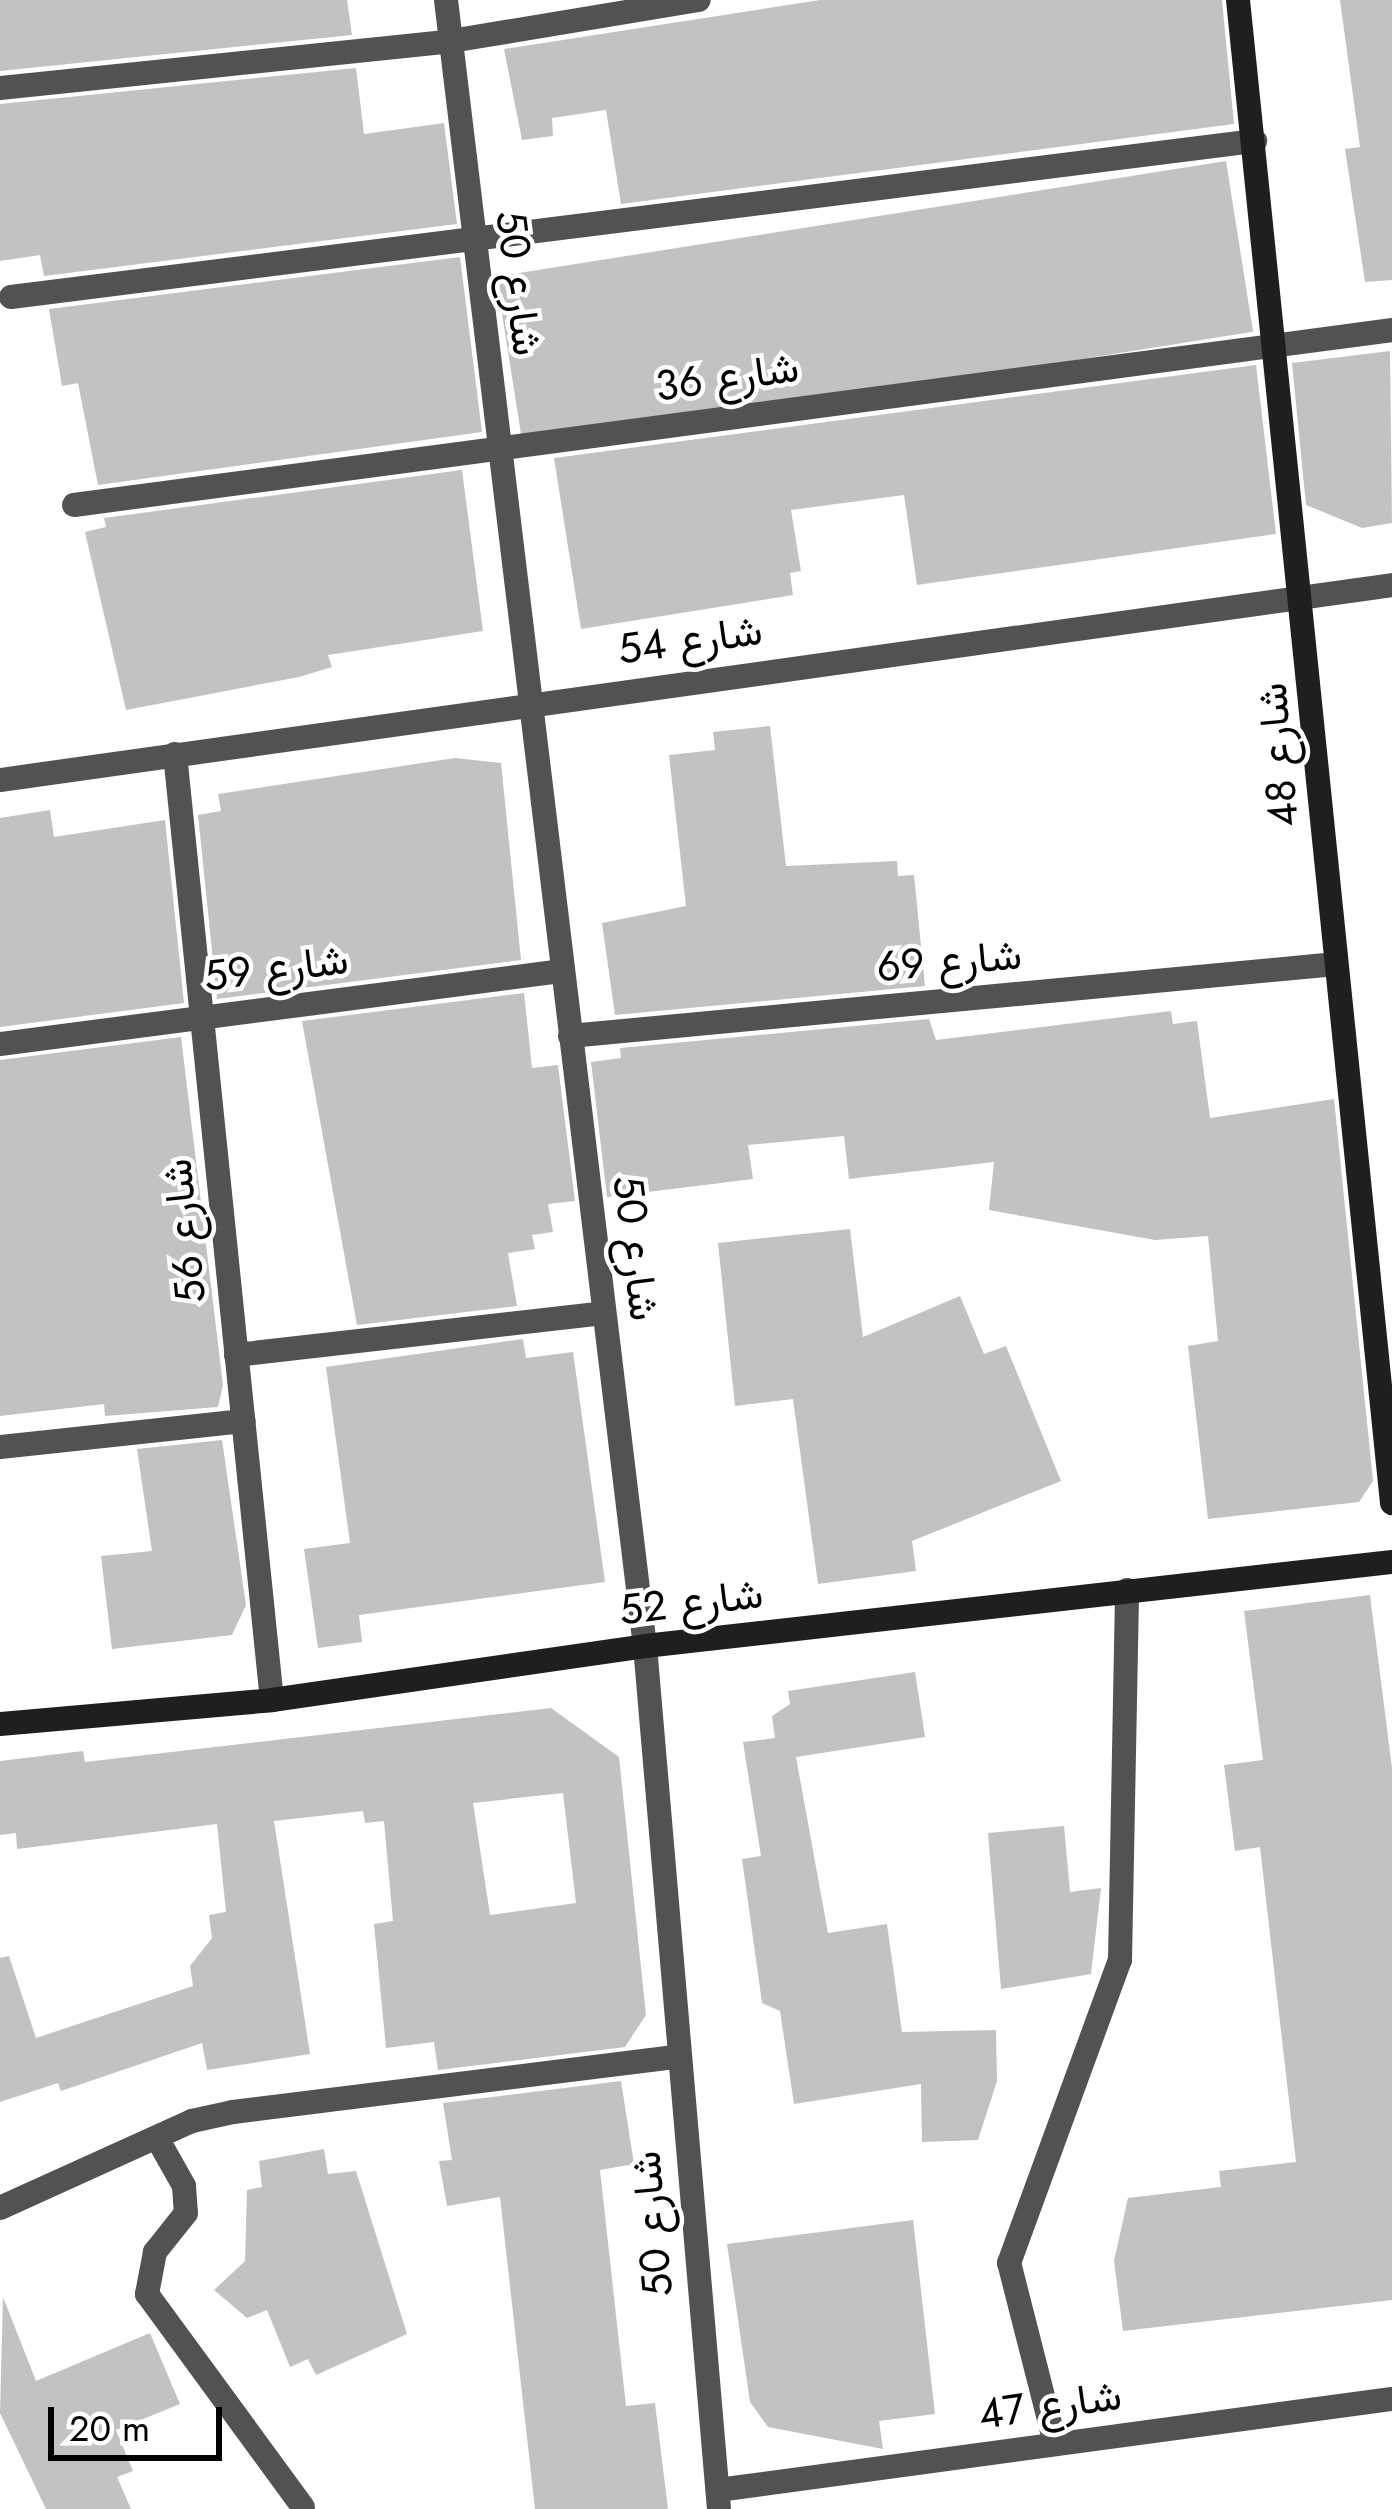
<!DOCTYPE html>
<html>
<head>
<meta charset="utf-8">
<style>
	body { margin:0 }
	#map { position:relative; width:1392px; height:2509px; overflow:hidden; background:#fff; font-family:Jost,Vazirmatn,sans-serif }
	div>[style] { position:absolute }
	.building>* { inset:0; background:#c2c2c2; transform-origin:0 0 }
	.street>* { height:24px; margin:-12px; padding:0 12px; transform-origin:12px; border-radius:12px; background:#525252 }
	.secondary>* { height:24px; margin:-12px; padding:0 12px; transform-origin:12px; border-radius:12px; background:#1f1f1f }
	span { translate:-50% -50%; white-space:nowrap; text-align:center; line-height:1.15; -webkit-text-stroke:9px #fff; paint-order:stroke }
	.street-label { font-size:42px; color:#000 }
	.scale { position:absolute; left:48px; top:2407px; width:174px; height:54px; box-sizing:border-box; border:6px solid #000; border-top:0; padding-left:15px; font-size:36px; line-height:42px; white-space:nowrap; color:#000; -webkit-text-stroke:9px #fff; paint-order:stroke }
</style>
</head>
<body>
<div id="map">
	<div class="building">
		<div style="clip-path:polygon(0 0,347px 0,352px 35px,0 71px)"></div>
		<div style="clip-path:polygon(820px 0,1222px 0,1234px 124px,621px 204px,606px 110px,552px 118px,553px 136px,522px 140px,504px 49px)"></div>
		<div style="clip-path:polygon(1340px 0,1392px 0,1392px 280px,1365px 282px,1345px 149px,1360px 147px)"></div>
		<div style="clip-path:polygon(356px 68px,364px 134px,444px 123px,457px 224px,44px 276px,40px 255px,0 261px,0 104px)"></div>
		<div style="left:1226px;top:161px;width:173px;height:739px;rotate:81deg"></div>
		<div style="clip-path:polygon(460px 257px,482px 432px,98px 485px,78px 383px,62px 386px,49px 309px)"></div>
		<div style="clip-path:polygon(1390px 351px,1392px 523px,1362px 528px,1306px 505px,1292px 363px)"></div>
		<div style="clip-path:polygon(1256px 365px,1276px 534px,917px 585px,904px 495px,791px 510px,801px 571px,790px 573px,793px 595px,581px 629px,554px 458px)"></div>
		<div style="clip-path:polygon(462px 470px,483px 631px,328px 655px,332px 667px,299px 677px,126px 710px,85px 532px,106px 527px,104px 518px)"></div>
		<div style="clip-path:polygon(770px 726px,786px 866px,897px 861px,898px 876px,914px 875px,925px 986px,615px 1015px,602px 923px,686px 906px,669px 755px,715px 750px,713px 732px)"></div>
		<div style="clip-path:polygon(455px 758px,501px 763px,521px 960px,217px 999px,198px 815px,221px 811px,218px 794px)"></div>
		<div style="clip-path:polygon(50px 810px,54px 837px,165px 820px,184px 1003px,0 1027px,0 818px)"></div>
		<div style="clip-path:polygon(524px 993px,532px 1068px,558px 1065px,575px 1201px,548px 1204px,553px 1232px,532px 1235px,535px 1249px,508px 1253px,517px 1306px,357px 1325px,302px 1021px)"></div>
		<div style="clip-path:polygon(1171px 1011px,1173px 1024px,1197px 1021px,1210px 1118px,1334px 1099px,1373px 1481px,1359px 1502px,1208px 1519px,1188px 1346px,1218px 1341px,1208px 1236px,1155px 1240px,989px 1210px,994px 1162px,849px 1179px,844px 1136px,748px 1145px,753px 1179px,607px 1197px,591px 1062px,621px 1058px,620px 1048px,929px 1019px,936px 1040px)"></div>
		<div style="clip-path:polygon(181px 1037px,223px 1385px,218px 1407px,105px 1416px,104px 1404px,0 1416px,0 1060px)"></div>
		<div style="clip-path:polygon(850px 1229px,863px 1337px,960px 1296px,984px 1354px,1006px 1346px,1061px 1481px,912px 1541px,916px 1571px,818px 1584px,793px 1399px,735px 1406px,718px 1243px)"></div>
		<div style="clip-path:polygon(523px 1339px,526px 1358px,573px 1352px,605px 1582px,359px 1615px,362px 1642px,318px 1648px,304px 1549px,350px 1543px,326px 1367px)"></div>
		<div style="clip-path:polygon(222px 1440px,246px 1605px,232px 1635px,112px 1649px,101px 1556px,152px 1551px,137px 1449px)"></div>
		<div style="clip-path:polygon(1370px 1595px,1392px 1768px,1392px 2300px,1123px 2331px,1114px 2261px,1128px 2198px,1221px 2187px,1219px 2171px,1296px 2162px,1260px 1847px,1235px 1851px,1224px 1765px,1263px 1760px,1244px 1611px)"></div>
		<div style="clip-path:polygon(915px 1672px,925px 1737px,796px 1757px,828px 1933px,887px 1924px,902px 2032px,996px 2030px,997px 2081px,978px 2140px,922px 2142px,921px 2084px,794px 2104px,780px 2011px,762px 2003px,742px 1859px,761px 1856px,743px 1742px,775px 1738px,772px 1716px,790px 1704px,788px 1691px)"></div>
		<div style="clip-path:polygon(evenodd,551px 1708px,619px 1757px,646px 2015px,625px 2047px,438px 2070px,434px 2042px,386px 2048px,374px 1924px,393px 1921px,384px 1821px,365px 1823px,363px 1811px,274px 1821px,310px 2054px,207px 2070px,202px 2043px,61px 2091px,58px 2083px,0 2102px,0 1958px,9px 1956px,36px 2038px,193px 1986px,190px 1966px,212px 1938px,209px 1915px,226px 1912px,217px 1824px,17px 1849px,16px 1833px,0 1835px,0 1761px,83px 1751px,85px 1762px,551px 1708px,563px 1793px,576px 1903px,490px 1915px,473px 1803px,563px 1793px)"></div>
		<div style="clip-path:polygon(1064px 1826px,1070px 1892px,1101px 1888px,1091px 1974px,1001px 1989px,988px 1833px)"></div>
		<div style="clip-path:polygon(621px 2081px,634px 2164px,600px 2170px,626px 2406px,655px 2403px,668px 2509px,535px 2509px,500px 2197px,447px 2206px,439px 2161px,452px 2160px,443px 2103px)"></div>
		<div style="clip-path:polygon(324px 2149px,328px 2174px,356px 2171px,407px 2334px,316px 2375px,308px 2359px,290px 2367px,267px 2310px,247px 2318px,214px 2290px,245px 2261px,247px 2190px,262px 2187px,259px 2161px)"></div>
		<div style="clip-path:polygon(913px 2220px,935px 2414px,879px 2421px,883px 2449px,768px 2427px,750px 2402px,727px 2244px)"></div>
		<div style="clip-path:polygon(3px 2297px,36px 2381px,150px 2333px,180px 2404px,116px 2430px,133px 2471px,117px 2477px,131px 2509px,46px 2509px,0 2413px)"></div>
	</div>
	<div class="street">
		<div style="left:446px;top:0;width:1658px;rotate:83.11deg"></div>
		<div style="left:645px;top:1646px;width:866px;rotate:85.1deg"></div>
		<div style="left:0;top:88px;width:453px;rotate:-5.9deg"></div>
		<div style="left:451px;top:41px;width:251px;rotate:-9.4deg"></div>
		<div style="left:11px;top:297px;width:1254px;rotate:-7.15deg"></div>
		<div style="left:74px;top:505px;width:1330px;rotate:-7.56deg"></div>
		<div style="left:175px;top:754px;width:951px;rotate:84.15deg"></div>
		<div style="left:0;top:780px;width:1406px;rotate:-7.97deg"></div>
		<div style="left:570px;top:1036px;width:769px;rotate:-5.37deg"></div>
		<div style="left:0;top:1044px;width:567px;rotate:-7.4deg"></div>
		<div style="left:236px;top:1355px;width:370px;rotate:-6.5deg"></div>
		<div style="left:0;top:1447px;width:245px;rotate:-6.1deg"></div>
		<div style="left:157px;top:2138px;width:55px;rotate:60.6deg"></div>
		<div style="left:184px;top:2186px;width:27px;rotate:86deg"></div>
		<div style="left:186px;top:2213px;width:50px;rotate:128.5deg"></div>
		<div style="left:155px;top:2252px;width:43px;rotate:100.8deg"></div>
		<div style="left:147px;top:2294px;width:264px;rotate:53.8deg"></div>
		<div style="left:0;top:2208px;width:211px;rotate:-24.4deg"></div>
		<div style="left:192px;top:2121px;width:42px;rotate:-12.4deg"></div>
		<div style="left:233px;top:2112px;width:447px;rotate:-7.1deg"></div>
		<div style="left:1055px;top:2443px;width:186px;rotate:-104.3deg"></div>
		<div style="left:1009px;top:2263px;width:323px;rotate:-69.9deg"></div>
		<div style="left:1120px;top:1960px;width:370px;rotate:-88.9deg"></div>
		<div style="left:718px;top:2490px;width:680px;rotate:-7.69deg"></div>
	</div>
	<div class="secondary">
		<div style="left:1238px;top:0;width:1511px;rotate:84.15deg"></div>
		<div style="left:0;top:1724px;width:273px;rotate:-5deg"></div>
		<div style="left:272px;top:1700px;width:377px;rotate:-8.2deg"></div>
		<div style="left:645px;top:1646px;width:752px;rotate:-6.42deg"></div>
	</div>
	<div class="street-label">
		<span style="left:519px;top:283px;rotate:83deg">شارع 50</span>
		<span style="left:727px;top:377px;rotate:-8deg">شارع 36</span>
		<span style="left:690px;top:640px;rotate:-8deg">شارع 54</span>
		<span style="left:1278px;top:755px;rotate:-95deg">شارع 48</span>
		<span style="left:949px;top:961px;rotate:-5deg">شارع 69</span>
		<span style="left:276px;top:968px;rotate:-7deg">شارع 59</span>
		<span style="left:184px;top:1231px;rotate:-96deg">شارع 56</span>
		<span style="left:636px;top:1248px;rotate:83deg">شارع 50</span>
		<span style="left:691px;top:1602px;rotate:-7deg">شارع 52</span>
		<span style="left:652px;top:2224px;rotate:-95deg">شارع 50</span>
		<span style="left:1050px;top:2405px;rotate:-8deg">شارع 47</span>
	</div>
	<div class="scale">20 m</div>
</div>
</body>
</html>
